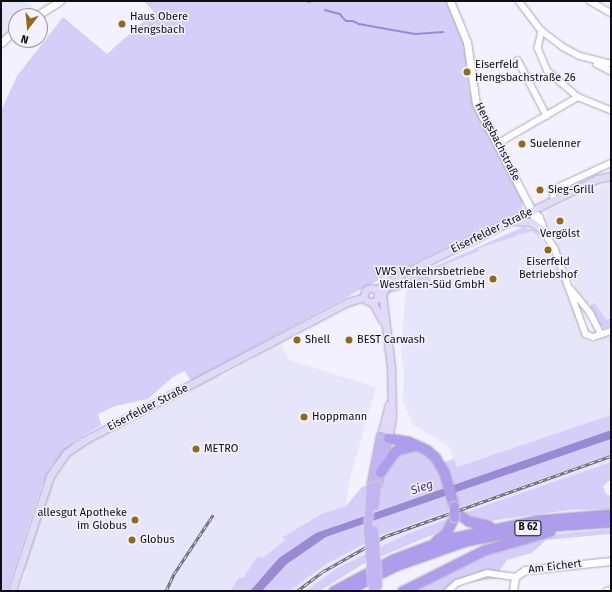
<!DOCTYPE html>
<html>
<head>
<meta charset="utf-8">
<style>
	body { margin:0 }
	#map { position:relative; width:612px; height:592px; overflow:hidden; background:#f3f1ff; font-family:"Fira Sans",sans-serif }
	div>[style] { position:absolute }
	.built>* { inset:0; background:#e7e5fa }
	.green>* { inset:0; background:#d5cef9 }
	.water>* { inset:0; background:#988bd3 }
	.stream>* { height:1.5px; margin:-0.75px; padding:0 0.75px; transform-origin:0.75px; border-radius:0.75px; background:#988bd3 }
	.roads { filter:drop-shadow(0 0 1px #aaa8b5) drop-shadow(0 0 1px #aaa8b5) }
	.minor>* { height:5.5px; margin:-2.75px; padding:0 2.75px; transform-origin:2.75px; border-radius:2.75px; background:#fff }
	.tertiary>* { height:7px; margin:-3.5px; padding:0 3.5px; transform-origin:3.5px; border-radius:3.5px; background:#fff }
	.secondary>* { height:7px; margin:-3.5px; padding:0 3.5px; transform-origin:3.5px; border-radius:3.5px; background:#e0daf8 }
	.secondary>.ring { margin:-3.5px; padding:0; box-sizing:content-box; background:none; border:7px solid #e0daf8; border-radius:50% }
	.primary>* { height:8px; margin:-4px; padding:0 4px; transform-origin:4px; border-radius:4px; background:#c2b5f1 }
	.trunk>* { height:9px; margin:-4.5px; padding:0 4.5px; transform-origin:4.5px; border-radius:4.5px; background:#ae9cec }
	.rail>* { height:3px; margin-top:-1.5px; transform-origin:0; background:repeating-linear-gradient(90deg,#f3f1ff 0 4.5px,#65646c 0 9px); box-sizing:border-box; border-block:1px solid #65646c }
	.bridges { filter:drop-shadow(0 0 1px #d4d4d4) drop-shadow(0 0 1px #d4d4d4) }
	.primary-bridge>* { height:8px; margin:-4px; padding:0 4px; transform-origin:4px; border-radius:4px; background:#c2b5f1 }
	.trunk-bridge>* { height:9px; margin:-4.5px; padding:0 4.5px; transform-origin:4.5px; border-radius:4.5px; background:#ae9cec }
	.dots>* { width:11px; height:11px; translate:-50% -50%; box-sizing:border-box; border:2px solid #f3f1ff; border-radius:50% }
	span { translate:-50% -50%; white-space:nowrap; text-align:center; line-height:1.15; -webkit-text-stroke:3px #f3f1ff; paint-order:stroke }
	.shield-label span { padding:1px 3px; background:#f3f1ff; border:1px solid; border-radius:3px; -webkit-text-stroke-width:0 }
	.shield-label { font-size:10px; color:#0e0e12; font-weight:700 }
	.poi-label { font-size:11px; color:#0e0e12 }
	.left { translate:0 -50%; text-align:left }
	.right { translate:-100% -50%; text-align:right }
	.street-label { font-size:11px; color:#0e0e12 }
	.water-label { font-size:12px; color:#4c358a; font-style:italic }
	.frame { position:absolute; inset:0; border:2px solid #0e0e12; pointer-events:none }
	.north { position:absolute; left:8px; top:8px; width:40px; height:40px; box-sizing:border-box; background:#f3f1ff; border:1px solid #9796a0; border-radius:50%; rotate:196deg; font-size:11px; font-weight:700; line-height:16px; text-align:center; color:#0e0e12 }
	.north::after { content:''; display:block; margin:auto; width:14px; height:18px; background:#916a11; clip-path:polygon(50% 0,100% 100%,50% 72%,0 100%) }
</style>
</head>
<body>
<div id="map">
	<div class="built">
		<div style="clip-path:polygon(1px 1px,26px 1px,33px 8px,25px 16px,16px 16px,16px 25px,1px 39px)"></div>
		<div style="clip-path:polygon(611px 182px,611px 327px,606px 328px,600px 325px,592px 308px,577px 291px,545px 219px,548px 210px)"></div>
		<div style="clip-path:polygon(523px 227px,534px 230px,549px 248px,584px 338px,592px 342px,611px 335px,611px 415px,456px 467px,449px 446px,413px 425px,403px 401px,404px 369px,401px 352px,406px 290px,430px 281px,426px 270px)"></div>
		<div style="clip-path:polygon(280px 343px,289px 360px,376px 387px,349px 482px,346px 506px,323px 513px,283px 538px,286px 540px,263px 559px,258px 557px,243px 578px,239px 577px,229px 591px,19px 591px,27px 571px,19px 569px,44px 491px,66px 453px,215px 374px,221px 377px)"></div>
		<div style="clip-path:polygon(611px 455px,611px 462px,405px 535px,337px 568px,306px 591px,289px 591px,328px 563px,381px 535px)"></div>
	</div>
	<div class="green">
		<div style="clip-path:polygon(144px 1px,447px 1px,465px 47px,469px 88px,475px 110px,523px 202px,522px 211px,373px 283px,191px 381px,185px 371px,174px 376px,148px 399px,115px 406px,98px 414px,101px 425px,76px 440px,51px 467px,42px 485px,7px 591px,1px 591px,1px 111px,17px 76px,63px 17px,107px 54px,154px 12px)"></div>
		<div style="clip-path:polygon(523px 227px,534px 230px,549px 248px,548px 250px,546px 244px,532px 231px,519px 235px,518px 231px,517px 236px,479px 248px,479px 251px,427px 272px,431px 281px,388px 294px,391px 287px,398px 283px)"></div>
		<div style="clip-path:polygon(595px 303px,606px 320px,611px 318px,611px 327px,604px 328px,600px 325px,590px 306px)"></div>
		<div style="clip-path:polygon(611px 415px,611px 430px,338px 525px,279px 558px,250px 591px,230px 591px,239px 577px,243px 578px,258px 556px,263px 558px,285px 540px,283px 537px,323px 513px,346px 506px,362px 487px,382px 481px,386px 465px,394px 455px,411px 448px,427px 455px,435px 465px,454px 459px,457px 467px)"></div>
		<div style="clip-path:polygon(611px 439px,611px 455px,381px 535px,328px 563px,289px 591px,262px 591px,287px 564px,326px 537px)"></div>
		<div style="clip-path:polygon(611px 462px,610px 480px,603px 486px,606px 494px,611px 496px,611px 509px,569px 510px,482px 522px,464px 513px)"></div>
		<div style="clip-path:polygon(450px 518px,444px 530px,363px 564px,320px 591px,306px 591px,337px 568px,405px 535px)"></div>
		<div style="clip-path:polygon(611px 529px,611px 534px,546px 540px,532px 553px,507px 560px,500px 570px,502px 578px,469px 582px,442px 591px,409px 591px,486px 552px,546px 535px)"></div>
	</div>
	<div class="water">
		<div style="clip-path:polygon(611px 430px,611px 439px,326px 537px,287px 564px,262px 591px,250px 591px,279px 558px,316px 533px)"></div>
	</div>
	<div class="stream">
		<div style="left:307px;top:1px;width:3px;rotate:18deg"></div>
		<div style="left:325px;top:10px;width:16px;rotate:15deg"></div>
		<div style="left:340px;top:14px;width:9px;rotate:49deg"></div>
		<div style="left:346px;top:21px;width:7px"></div>
		<div style="left:353px;top:21px;width:7px;rotate:27deg"></div>
		<div style="left:359px;top:24px;width:58px;rotate:10deg"></div>
		<div style="left:416px;top:34px;width:27px;rotate:-4deg"></div>
	</div>
	<div class="roads">
		<div class="minor">
			<div style="left:519px;top:1px;width:38px;rotate:53deg"></div>
			<div style="left:542px;top:31px;width:26px;rotate:37deg"></div>
			<div style="left:563px;top:47px;width:19px;rotate:28deg"></div>
			<div style="left:580px;top:56px;width:32px;rotate:14deg"></div>
			<div style="left:590px;top:1px;width:24px;rotate:30deg"></div>
			<div style="left:542px;top:31px;width:17px;rotate:103deg"></div>
			<div style="left:538px;top:48px;width:25px;rotate:67deg"></div>
			<div style="left:548px;top:71px;width:40px;rotate:41deg"></div>
			<div style="left:578px;top:97px;width:35px;rotate:22deg"></div>
			<div style="left:518px;top:60px;width:63px;rotate:62.6deg"></div>
			<div style="left:597px;top:61px;width:3px;rotate:90deg"></div>
			<div style="left:597px;top:64px;width:16px;rotate:27deg"></div>
			<div style="left:497px;top:144px;width:94px;rotate:-30.1deg"></div>
			<div style="left:554px;top:201px;width:9px;rotate:-96deg"></div>
			<div style="left:553px;top:192px;width:10px;rotate:-37deg"></div>
			<div style="left:561px;top:186px;width:55px;rotate:-24.7deg"></div>
			<div style="left:532px;top:211px;width:9px;rotate:69deg"></div>
			<div style="left:535px;top:219px;width:36px;rotate:56deg"></div>
			<div style="left:555px;top:249px;width:90px;rotate:70deg"></div>
			<div style="left:586px;top:334px;width:8px;rotate:23deg"></div>
			<div style="left:593px;top:337px;width:19px;rotate:-18deg"></div>
			<div style="left:533px;top:211px;width:9px;rotate:41deg"></div>
			<div style="left:540px;top:217px;width:12px;rotate:70deg"></div>
			<div style="left:571px;top:289px;width:32px;rotate:51deg"></div>
			<div style="left:591px;top:314px;width:22px;rotate:63deg"></div>
			<div style="left:448px;top:591px;width:12px;rotate:-42deg"></div>
			<div style="left:457px;top:583px;width:32px;rotate:-18deg"></div>
			<div style="left:487px;top:573px;width:28px;rotate:8deg"></div>
			<div style="left:607px;top:591px;width:4px;rotate:-14deg"></div>
		</div>
		<div class="tertiary">
			<div style="left:450px;top:1px;width:44px;rotate:67.5deg"></div>
			<div style="left:467px;top:42px;width:63px;rotate:81.7deg"></div>
			<div style="left:476px;top:104px;width:121px;rotate:62.4deg"></div>
			<div style="left:36px;top:16px;width:28px;rotate:-32deg"></div>
			<div style="left:1px;top:43px;width:21px;rotate:-43deg"></div>
			<div style="left:513px;top:591px;width:14px;rotate:-82deg"></div>
			<div style="left:515px;top:577px;width:12px;rotate:-35deg"></div>
			<div style="left:525px;top:570px;width:86px;rotate:-6deg"></div>
		</div>
		<div class="secondary">
			<div style="left:515px;top:221px;width:16px;rotate:4deg"></div>
			<div style="left:531px;top:222px;width:17px;rotate:36deg"></div>
			<div class="ring" style="left:364px;top:288px;width:7px;height:7px"></div>
			<div style="left:376px;top:290px;width:26px;rotate:-32deg"></div>
			<div style="left:398px;top:276px;width:221px;rotate:-26deg"></div>
			<div style="left:597px;top:179px;width:14px;rotate:-12deg"></div>
			<div style="left:372px;top:302px;width:22px;rotate:60deg"></div>
			<div style="left:381px;top:436px;width:32px;rotate:-76deg"></div>
			<div style="left:388px;top:438px;width:21px;rotate:-79deg"></div>
			<div style="left:392px;top:417px;width:50px;rotate:-91.1deg"></div>
			<div style="left:391px;top:367px;width:74px;rotate:-97deg"></div>
			<div style="left:382px;top:294px;width:14px;rotate:-56deg"></div>
			<div style="left:12px;top:591px;width:121px;rotate:-71.7deg"></div>
			<div style="left:50px;top:476px;width:28px;rotate:-55deg"></div>
			<div style="left:66px;top:453px;width:21px;rotate:-35deg"></div>
			<div style="left:83px;top:441px;width:299px;rotate:-27.7deg"></div>
			<div style="left:348px;top:302px;width:17px;rotate:-17deg"></div>
		</div>
		<div class="primary">
			<div style="left:371px;top:487px;width:52px;rotate:-78.9deg"></div>
			<div style="left:381px;top:436px;width:7px;rotate:16deg"></div>
			<div style="left:388px;top:438px;width:48px;rotate:103.2deg"></div>
		</div>
		<div class="trunk">
			<div style="left:388px;top:438px;width:20px;rotate:9deg"></div>
			<div style="left:408px;top:441px;width:21px;rotate:25deg"></div>
			<div style="left:427px;top:450px;width:11px;rotate:41deg"></div>
			<div style="left:435px;top:457px;width:17px;rotate:59deg"></div>
			<div style="left:444px;top:472px;width:35px;rotate:74deg"></div>
			<div style="left:380px;top:472px;width:27px;rotate:-54deg"></div>
			<div style="left:396px;top:450px;width:21px;rotate:-14deg"></div>
			<div style="left:460px;top:515px;width:10px;rotate:37deg"></div>
			<div style="left:468px;top:521px;width:22px;rotate:13deg"></div>
			<div style="left:436px;top:540px;width:12px;rotate:-35deg"></div>
			<div style="left:446px;top:533px;width:18px;rotate:-63deg"></div>
			<div style="left:333px;top:591px;width:68px;rotate:-28.1deg"></div>
			<div style="left:393px;top:559px;width:57px;rotate:-20.7deg"></div>
			<div style="left:446px;top:539px;width:93px;rotate:-11.8deg"></div>
			<div style="left:537px;top:520px;width:74px;rotate:-4.6deg"></div>
			<div style="left:346px;top:591px;width:55px;rotate:-27deg"></div>
			<div style="left:395px;top:566px;width:75px;rotate:-19.4deg"></div>
			<div style="left:466px;top:541px;width:73px;rotate:-11deg"></div>
			<div style="left:538px;top:527px;width:73px;rotate:-3.9deg"></div>
			<div style="left:402px;top:591px;width:92px;rotate:-26.6deg"></div>
			<div style="left:484px;top:550px;width:69px;rotate:-16.1deg"></div>
		</div>
	</div>
	<div class="rail">
		<div style="left:166px;top:591px;width:19px;rotate:-65deg"></div>
		<div style="left:174px;top:574px;width:71px;rotate:-56.5deg"></div>
		<div style="left:297px;top:591px;width:31px;rotate:-37deg"></div>
		<div style="left:322px;top:572px;width:73px;rotate:-29.4deg"></div>
		<div style="left:386px;top:536px;width:239px;rotate:-19.6deg"></div>
	</div>
	<div class="bridges">
		<div class="primary-bridge">
			<div style="left:371px;top:487px;width:43px;rotate:94deg"></div>
			<div style="left:368px;top:530px;width:58px;rotate:85.1deg"></div>
			<div style="left:375px;top:506px;width:21px;rotate:-85deg"></div>
			<div style="left:374px;top:530px;width:56px;rotate:85.9deg"></div>
		</div>
		<div class="trunk-bridge">
			<div style="left:454px;top:517px;width:11px;rotate:-90deg"></div>
		</div>
	</div>
	<div class="dots">
		<div style="left:122px;top:24px;background:#916a11"></div>
		<div style="left:467px;top:72px;background:#916a11"></div>
		<div style="left:522px;top:144px;background:#916a11"></div>
		<div style="left:540px;top:190px;background:#916a11"></div>
		<div style="left:560px;top:221px;background:#916a11"></div>
		<div style="left:548px;top:250px;background:#916a11"></div>
		<div style="left:493px;top:279px;background:#916a11"></div>
		<div style="left:297px;top:340px;background:#916a11"></div>
		<div style="left:349px;top:340px;background:#916a11"></div>
		<div style="left:304px;top:417px;background:#916a11"></div>
		<div style="left:196px;top:449px;background:#916a11"></div>
		<div style="left:135px;top:520px;background:#916a11"></div>
		<div style="left:132px;top:540px;background:#916a11"></div>
	</div>
	<div class="shield-label">
		<span style="left:528px;top:528px">B 62</span>
	</div>
	<div class="poi-label">
		<span class="left" style="left:130px;top:24px">Haus Obere<br>Hengsbach</span>
		<span class="left" style="left:475px;top:72px">Eiserfeld<br>Hengsbachstraße 26</span>
		<span class="left" style="left:530px;top:144px">Suelenner</span>
		<span class="left" style="left:548px;top:190px">Sieg-Grill</span>
		<span style="left:560px;top:234px">Vergölst</span>
		<span style="left:548px;top:269px">Eiserfeld<br>Betriebshof</span>
		<span class="right" style="left:485px;top:279px">VWS Verkehrsbetriebe<br>Westfalen-Süd GmbH</span>
		<span class="left" style="left:305px;top:340px">Shell</span>
		<span class="left" style="left:357px;top:340px">BEST Carwash</span>
		<span class="left" style="left:312px;top:417px">Hoppmann</span>
		<span class="left" style="left:204px;top:449px">METRO</span>
		<span class="right" style="left:127px;top:520px">allesgut Apotheke<br>im Globus</span>
		<span class="left" style="left:140px;top:540px">Globus</span>
	</div>
	<div class="street-label">
		<span style="left:497px;top:142px;rotate:63deg">Hengsbachstraße</span>
		<span style="left:492px;top:231px;rotate:-26deg">Eiserfelder Straße</span>
		<span style="left:148px;top:408px;rotate:-27deg">Eiserfelder Straße</span>
		<span style="left:555px;top:567px;rotate:-7deg">Am Eichert</span>
	</div>
	<div class="water-label">
		<span style="left:422px;top:488px;rotate:-19deg">Sieg</span>
	</div>
	<div class="frame"></div>
	<div class="north">N</div>
</div>
</body>
</html>
